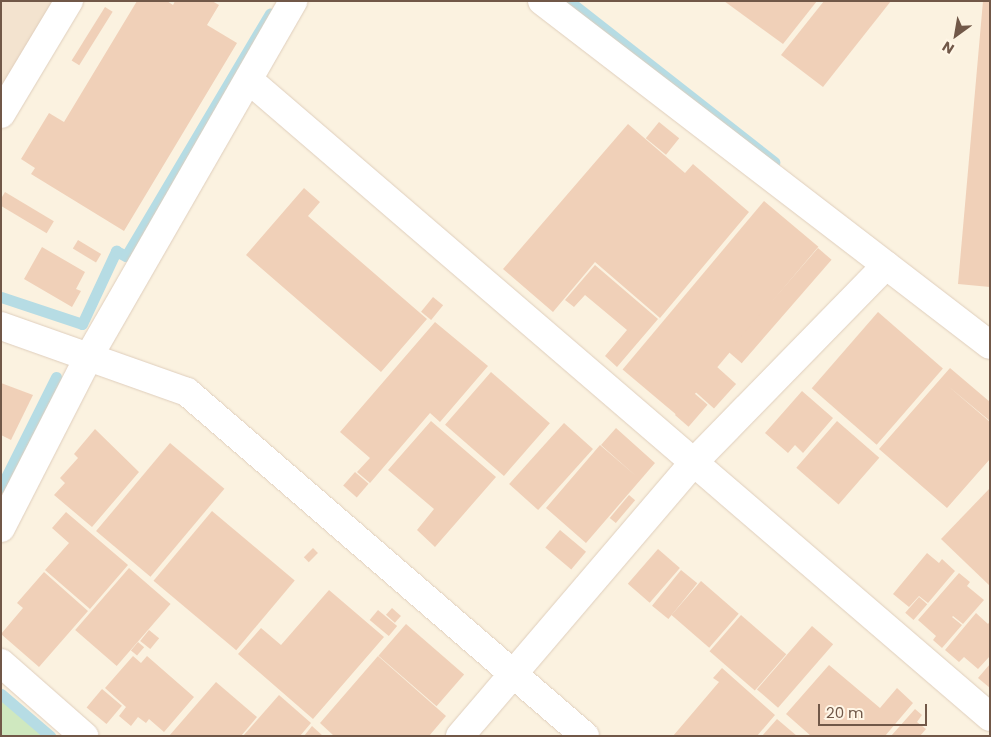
<!DOCTYPE html>
<html>
<head>
<meta charset="utf-8">
<style>
	body { margin:0 }
	#map { position:relative; width:991px; height:737px; overflow:hidden; background:#fbf2e0; font-family:Poppins,sans-serif }
	div>[style] { position:absolute }
	.residential>* { inset:0; background:#f3e3cf }
	.green>* { inset:0; background:#cfe8bf }
	.stream>* { height:11px; margin:-5.5px; padding:0 5.5px; transform-origin:5.5px; border-radius:5.5px; background:#b6dce4 }
	.building>* { inset:0; background:#f0d0b8; transform-origin:0 0 }
	.roads { filter:drop-shadow(0 0 1px #dfcebc) drop-shadow(0 0 1px #dfcebc) }
	.street>* { height:28px; margin:-14px; padding:0 14px; transform-origin:14px; border-radius:14px; background:#fff }
	.secondary>* { height:28px; margin:-14px; padding:0 14px; transform-origin:14px; border-radius:14px; background:#fff }
	span { translate:-50% -50%; white-space:nowrap; text-align:center; line-height:1.15; -webkit-text-stroke:4px #fff6e6; paint-order:stroke }
	.frame { position:absolute; inset:0; border:2px solid #715848; pointer-events:none }
	.north { position:absolute; left:931px; top:10px; width:50px; height:50px; -webkit-text-stroke:4px #fff6e6; paint-order:stroke; rotate:212deg; font-size:14px; font-weight:700; line-height:20px; text-align:center; color:#715848 }
	.north::after { content:''; display:block; margin:auto; width:18px; height:22px; background:#715848; clip-path:polygon(50% 0,100% 100%,50% 72%,0 100%) }
	.scale { position:absolute; left:818px; top:704px; width:109px; height:22px; box-sizing:border-box; border:2px solid #715848; border-top:0; padding-left:6px; font-size:15px; line-height:18px; white-space:nowrap; color:#715848; -webkit-text-stroke:4px #fff6e6; paint-order:stroke }
</style>
</head>
<body>
<div id="map">
	<div class="residential">
		<div style="clip-path:polygon(1px 1px,55px 1px,1px 90px)"></div>
	</div>
	<div class="green">
		<div style="clip-path:polygon(1px 698px,44px 736px,1px 736px)"></div>
	</div>
	<div class="stream">
		<div style="left:569px;top:1px;width:261px;rotate:38.1deg"></div>
		<div style="left:1px;top:297px;width:85px;rotate:18.4deg"></div>
		<div style="left:82px;top:324px;width:81px;rotate:-65deg"></div>
		<div style="left:116px;top:251px;width:11px;rotate:27deg"></div>
		<div style="left:126px;top:256px;width:282px;rotate:-59.3deg"></div>
		<div style="left:1px;top:487px;width:123px;rotate:-63.4deg"></div>
		<div style="left:1px;top:694px;width:65px;rotate:40.6deg"></div>
	</div>
	<div class="building">
		<div style="clip-path:polygon(137px 1px,167px 1px,173px 5px,175px 1px,212px 1px,219px 5px,207px 25px,237px 43px,124px 231px,31px 174px,35px 168px,21px 159px,49px 113px,64px 122px)"></div>
		<div style="clip-path:polygon(724px 1px,817px 1px,783px 44px)"></div>
		<div style="clip-path:polygon(824px 1px,891px 1px,823px 87px,781px 55px)"></div>
		<div style="clip-path:polygon(983px 1px,990px 1px,990px 287px,958px 284px)"></div>
		<div style="left:105px;top:7px;width:9px;height:63px;rotate:32deg"></div>
		<div style="left:659px;top:122px;width:26px;height:21px;rotate:39deg"></div>
		<div style="clip-path:polygon(628px 124px,685px 173px,693px 164px,749px 212px,660px 318px,595px 262px,553px 312px,503px 269px)"></div>
		<div style="clip-path:polygon(304px 188px,320px 202px,308px 216px,427px 319px,381px 372px,246px 255px)"></div>
		<div style="left:5px;top:192px;width:57px;height:14px;rotate:31deg"></div>
		<div style="left:764px;top:201px;width:71px;height:220px;rotate:40deg"></div>
		<div style="left:78px;top:240px;width:27px;height:10px;rotate:31deg"></div>
		<div style="clip-path:polygon(42px 247px,85px 272px,76px 289px,81px 291px,72px 307px,24px 279px)"></div>
		<div style="left:818px;top:248px;width:18px;height:137px;rotate:41deg"></div>
		<div style="clip-path:polygon(595px 265px,658px 319px,617px 367px,605px 356px,627px 330px,585px 295px,574px 307px,565px 300px)"></div>
		<div style="left:433px;top:297px;width:13px;height:19px;rotate:39deg"></div>
		<div style="left:878px;top:312px;width:86px;height:101px;rotate:41deg"></div>
		<div style="clip-path:polygon(435px 322px,488px 366px,440px 422px,430px 413px,370px 483px,357px 472px,370px 458px,340px 432px)"></div>
		<div style="left:716px;top:366px;width:27px;height:33px;rotate:42deg"></div>
		<div style="clip-path:polygon(950px 368px,990px 402px,990px 421px,948px 386px,990px 422px,990px 459px,947px 508px,879px 449px)"></div>
		<div style="left:491px;top:372px;width:78px;height:70px;rotate:41deg"></div>
		<div style="clip-path:polygon(1px 383px,33px 395px,11px 440px,1px 435px)"></div>
		<div style="clip-path:polygon(802px 391px,833px 418px,803px 453px,795px 445px,788px 453px,765px 433px)"></div>
		<div style="left:694px;top:393px;width:18px;height:29px;rotate:41deg"></div>
		<div style="clip-path:polygon(431px 421px,496px 477px,435px 547px,417px 530px,434px 509px,388px 470px)"></div>
		<div style="left:837px;top:421px;width:56px;height:62px;rotate:41deg"></div>
		<div style="left:564px;top:423px;width:39px;height:82px;rotate:42deg"></div>
		<div style="clip-path:polygon(616px 428px,655px 463px,586px 543px,546px 508px,600px 445px,636px 476px,601px 445px)"></div>
		<div style="clip-path:polygon(95px 429px,139px 472px,92px 527px,54px 495px,65px 483px,60px 478px,78px 458px,74px 454px)"></div>
		<div style="left:170px;top:443px;width:71px;height:115px;rotate:40deg"></div>
		<div style="left:355px;top:472px;width:18px;height:18px;rotate:41deg"></div>
		<div style="clip-path:polygon(990px 488px,990px 586px,941px 539px)"></div>
		<div style="left:629px;top:495px;width:8px;height:30px;rotate:40deg"></div>
		<div style="left:212px;top:511px;width:108px;height:91px;rotate:40deg"></div>
		<div style="clip-path:polygon(66px 512px,128px 565px,90px 609px,45px 570px,69px 543px,52px 528px)"></div>
		<div style="left:560px;top:530px;width:34px;height:23px;rotate:40deg"></div>
		<div style="left:313px;top:548px;width:7px;height:13px;rotate:45deg"></div>
		<div style="left:658px;top:549px;width:29px;height:46px;rotate:41deg"></div>
		<div style="clip-path:polygon(927px 553px,939px 563px,942px 559px,955px 571px,928px 603px,919px 596px,909px 607px,893px 594px)"></div>
		<div style="left:129px;top:568px;width:55px;height:82px;rotate:41deg"></div>
		<div style="left:681px;top:570px;width:21px;height:46px;rotate:39deg"></div>
		<div style="clip-path:polygon(44px 572px,88px 611px,39px 667px,1px 634px,23px 608px,17px 603px)"></div>
		<div style="clip-path:polygon(959px 573px,970px 582px,967px 586px,984px 600px,963px 624px,953px 616px,939px 632px,952px 617px,962px 625px,942px 648px,933px 640px,936px 636px,918px 620px)"></div>
		<div style="left:701px;top:581px;width:50px;height:45px;rotate:41deg"></div>
		<div style="clip-path:polygon(329px 590px,384px 637px,313px 719px,238px 654px,261px 628px,281px 645px)"></div>
		<div style="left:919px;top:597px;width:11px;height:21px;rotate:41deg"></div>
		<div style="left:392px;top:608px;width:12px;height:9px;rotate:42deg"></div>
		<div style="left:378px;top:610px;width:25px;height:13px;rotate:40deg"></div>
		<div style="clip-path:polygon(976px 613px,988px 624px,990px 621px,990px 656px,978px 669px,964px 657px,959px 662px,945px 650px)"></div>
		<div style="left:741px;top:615px;width:60px;height:48px;rotate:41deg"></div>
		<div style="left:406px;top:624px;width:77px;height:42px;rotate:41deg"></div>
		<div style="left:812px;top:626px;width:28px;height:84px;rotate:41deg"></div>
		<div style="left:149px;top:630px;width:13px;height:14px;rotate:39deg"></div>
		<div style="left:138px;top:642px;width:8px;height:11px;rotate:40deg"></div>
		<div style="clip-path:polygon(133px 656px,141px 663px,147px 656px,194px 697px,164px 732px,149px 719px,146px 723px,138px 717px,131px 726px,119px 716px,126px 707px,105px 688px)"></div>
		<div style="clip-path:polygon(378px 656px,446px 716px,429px 736px,334px 736px,320px 723px)"></div>
		<div style="clip-path:polygon(990px 664px,990px 688px,978px 678px)"></div>
		<div style="clip-path:polygon(829px 665px,880px 708px,897px 688px,913px 703px,885px 736px,811px 736px,786px 714px)"></div>
		<div style="clip-path:polygon(722px 668px,775px 715px,757px 736px,673px 736px,719px 682px,713px 678px)"></div>
		<div style="clip-path:polygon(216px 682px,257px 717px,241px 736px,169px 736px)"></div>
		<div style="left:102px;top:689px;width:26px;height:24px;rotate:40deg"></div>
		<div style="clip-path:polygon(279px 695px,311px 723px,300px 736px,243px 736px)"></div>
		<div style="clip-path:polygon(915px 709px,922px 715px,917px 722px,926px 729px,920px 736px,891px 736px)"></div>
		<div style="clip-path:polygon(777px 719px,797px 736px,762px 736px)"></div>
		<div style="clip-path:polygon(312px 726px,323px 736px,304px 736px)"></div>
	</div>
	<div class="roads">
		<div class="street">
			<div style="left:542px;top:1px;width:565px;rotate:37.52deg"></div>
			<div style="left:249px;top:80px;width:977px;rotate:40.68deg"></div>
			<div style="left:1px;top:114px;width:132px;rotate:-59deg"></div>
			<div style="left:1px;top:528px;width:191px;rotate:-62.9deg"></div>
			<div style="left:88px;top:358px;width:412px;rotate:-60.1deg"></div>
			<div style="left:1px;top:663px;width:111px;rotate:41.3deg"></div>
			<div style="left:460px;top:736px;width:360px;rotate:-49.5deg"></div>
			<div style="left:694px;top:462px;width:275px;rotate:-45.7deg"></div>
		</div>
		<div class="secondary">
			<div style="left:1px;top:326px;width:197px;rotate:19.5deg"></div>
			<div style="left:187px;top:392px;width:526px;rotate:40.84deg"></div>
		</div>
	</div>
	<div class="frame"></div>
	<div class="north">N</div>
	<div class="scale">20 m</div>
</div>
</body>
</html>
